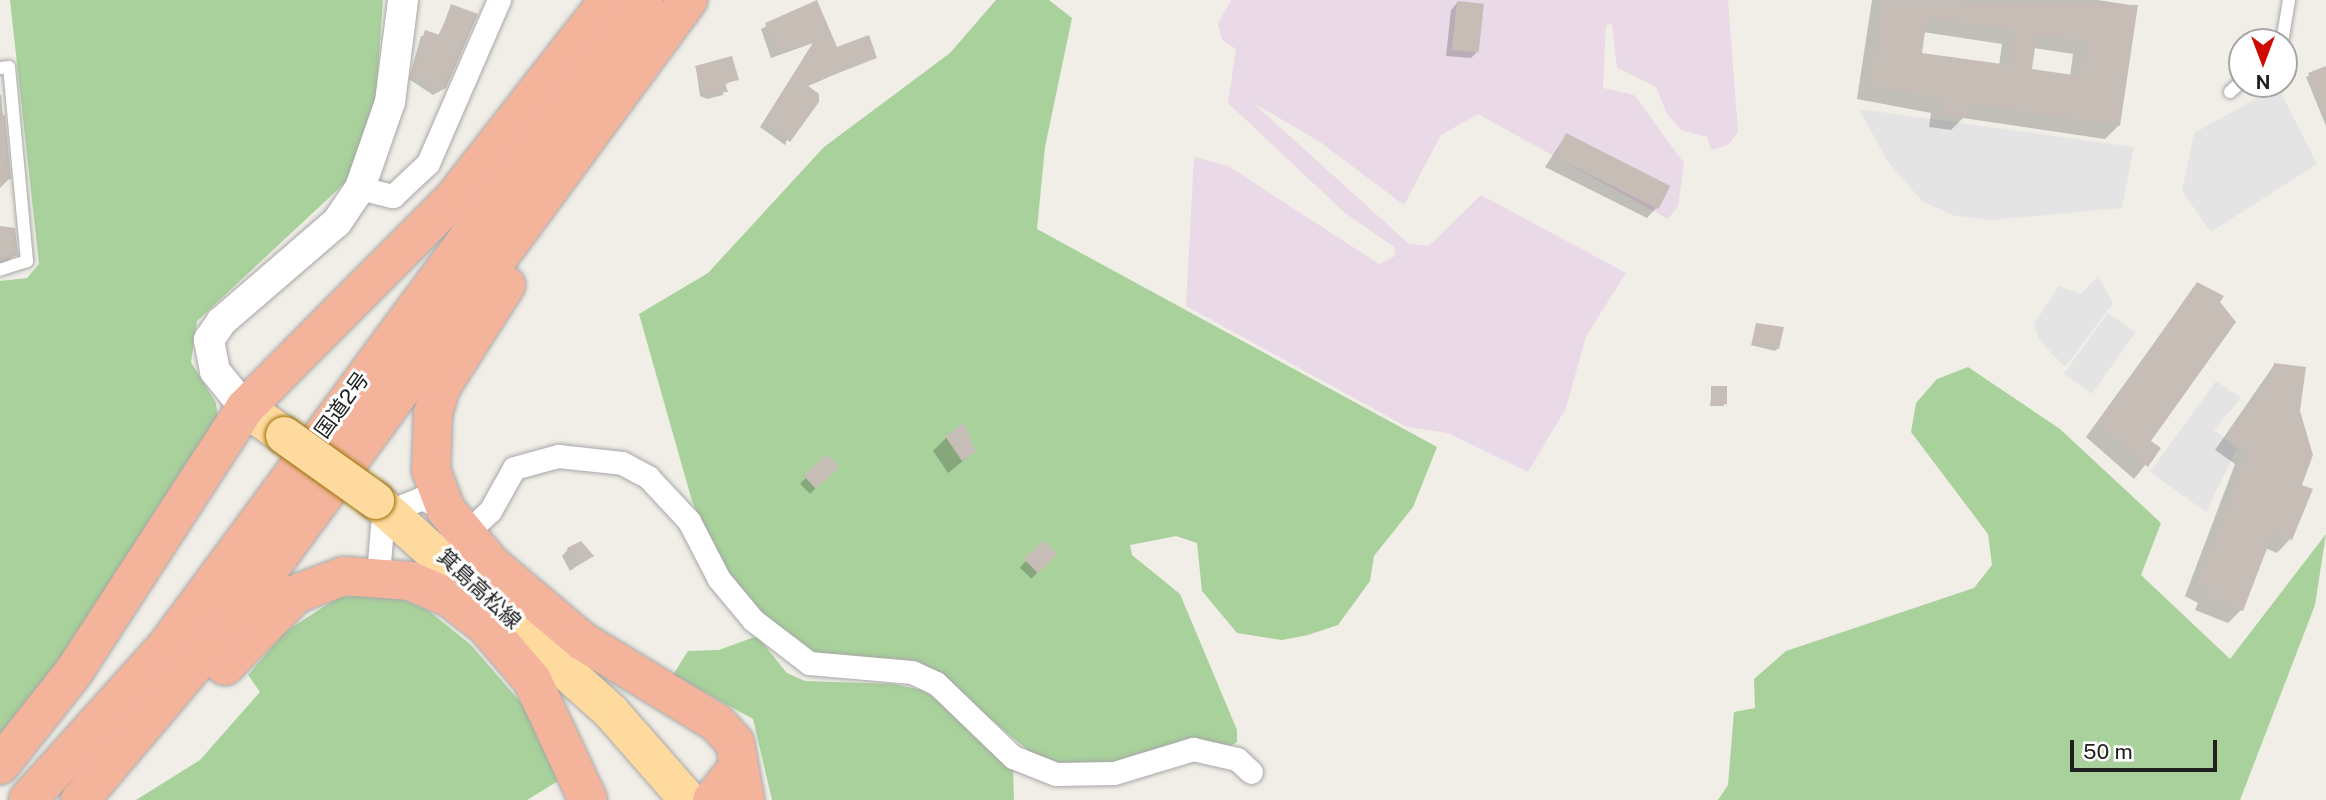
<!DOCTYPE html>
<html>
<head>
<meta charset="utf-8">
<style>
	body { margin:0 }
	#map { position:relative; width:2326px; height:800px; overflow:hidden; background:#f1eee7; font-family:"Public Sans","Noto Sans JP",sans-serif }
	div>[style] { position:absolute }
	.industrial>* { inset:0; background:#ead9e6 }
	.forest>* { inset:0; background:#a8d19b }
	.parking>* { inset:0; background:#e4e4e4; transform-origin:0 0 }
	.shadow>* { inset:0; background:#0003; transform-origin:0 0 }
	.building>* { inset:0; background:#c6beb6; transform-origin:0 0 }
	.roads { filter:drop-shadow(0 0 2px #a7a7a7) drop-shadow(0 0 2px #a7a7a7) }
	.service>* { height:12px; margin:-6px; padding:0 6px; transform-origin:6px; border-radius:6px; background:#fff }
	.minor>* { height:23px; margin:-11.5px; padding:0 11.5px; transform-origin:11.5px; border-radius:11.5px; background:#fff }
	.tertiary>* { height:30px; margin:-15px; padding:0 15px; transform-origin:15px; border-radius:15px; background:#fff }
	.primary>* { height:37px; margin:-18.5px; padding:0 18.5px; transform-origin:18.5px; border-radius:18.5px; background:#feda9f }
	.trunk>* { height:38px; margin:-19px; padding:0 19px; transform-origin:19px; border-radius:19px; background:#f4b49c }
	.bridges { filter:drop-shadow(0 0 2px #9d7100) drop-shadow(0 0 2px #9d7100) }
	.primary-bridge>* { height:37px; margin:-18.5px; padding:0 18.5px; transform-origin:18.5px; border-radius:18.5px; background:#feda9f }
	span { translate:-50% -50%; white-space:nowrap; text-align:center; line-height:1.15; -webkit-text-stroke:6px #fff; paint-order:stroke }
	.street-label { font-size:21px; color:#202020 }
	.north { position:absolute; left:2228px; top:28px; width:70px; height:70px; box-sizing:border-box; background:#fff; border:2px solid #a6a6a6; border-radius:50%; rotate:180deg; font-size:19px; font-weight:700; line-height:28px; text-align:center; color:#202020 }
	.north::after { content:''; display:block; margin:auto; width:24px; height:32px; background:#d10a00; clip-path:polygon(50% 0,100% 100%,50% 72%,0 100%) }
	.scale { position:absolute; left:2070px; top:740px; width:147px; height:32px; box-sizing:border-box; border:4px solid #202020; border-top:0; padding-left:9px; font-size:21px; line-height:24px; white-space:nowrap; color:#202020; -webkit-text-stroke:5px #fff; paint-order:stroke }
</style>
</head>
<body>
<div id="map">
	<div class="industrial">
		<div style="clip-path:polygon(1231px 0,1728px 0,1738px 132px,1728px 145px,1711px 150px,1707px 137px,1681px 130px,1667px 114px,1656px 87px,1617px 68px,1612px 24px,1606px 25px,1603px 88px,1634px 95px,1684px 163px,1678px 206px,1668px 219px,1478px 114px,1441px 135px,1404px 205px,1320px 142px,1252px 102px,1409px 244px,1429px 246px,1481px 195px,1626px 273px,1586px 336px,1566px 408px,1528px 472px,1448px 433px,1407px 427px,1186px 306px,1194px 157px,1228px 166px,1379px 264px,1395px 256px,1394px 247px,1345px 213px,1228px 103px,1236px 49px,1222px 40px,1218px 24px)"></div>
	</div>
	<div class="forest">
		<div style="clip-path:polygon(10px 0,383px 0,376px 97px,348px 180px,197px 321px,191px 362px,216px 403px,219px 429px,0 747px,0 281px,27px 278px,39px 264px)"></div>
		<div style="clip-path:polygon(996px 0,1049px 0,1072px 18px,1045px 147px,1037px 229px,1437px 447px,1413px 507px,1374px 556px,1370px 581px,1338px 625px,1308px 635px,1282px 640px,1237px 633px,1202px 591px,1197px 543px,1176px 536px,1130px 545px,1132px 555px,1180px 594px,1237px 730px,1237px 742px,1230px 746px,1091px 768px,1042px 762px,939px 676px,816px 656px,760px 619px,720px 564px,692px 501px,639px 314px,708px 273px,824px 147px,950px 53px)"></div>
		<div style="clip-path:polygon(1968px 367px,2060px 429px,2161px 523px,2141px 575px,2230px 659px,2326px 534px,2315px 605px,2240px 800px,1718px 800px,1728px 785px,1734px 712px,1755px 708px,1754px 679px,1786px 651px,1974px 588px,1992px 565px,1988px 534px,1911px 432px,1916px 403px,1937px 379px)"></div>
		<div style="clip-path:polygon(367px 594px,400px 598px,429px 611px,471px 645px,530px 713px,563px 778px,527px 800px,136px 800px,200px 760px,260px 692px,248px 675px,285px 632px,337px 598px)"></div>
		<div style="clip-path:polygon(757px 636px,787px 673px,805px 681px,894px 684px,922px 690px,952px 709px,1013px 770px,1014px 800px,772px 800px,753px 719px,673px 675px,688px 651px,719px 650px)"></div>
	</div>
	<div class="parking">
		<div style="clip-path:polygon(2278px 87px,2317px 164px,2211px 232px,2182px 191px,2194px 133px)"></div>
		<div style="clip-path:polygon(1859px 109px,2134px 147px,2122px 208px,1992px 220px,1955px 216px,1922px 201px,1888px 162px)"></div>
		<div style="clip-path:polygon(2098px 276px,2113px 303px,2065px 367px,2039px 340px,2034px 324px,2059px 286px,2081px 294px)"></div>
		<div style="left:2108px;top:313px;width:34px;height:75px;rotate:36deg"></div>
		<div style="clip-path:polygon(2216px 381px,2241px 398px,2214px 430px,2237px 448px,2206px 512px,2150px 472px)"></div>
	</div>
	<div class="shadow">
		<div style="clip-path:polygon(evenodd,1872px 0,2098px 0,2136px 6px,2118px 126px,2105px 139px,1963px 118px,1951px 130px,1929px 127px,1931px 113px,1857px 99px,1872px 0,1923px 32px,2002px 44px,1999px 66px,1920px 54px,1923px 32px,1872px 0,2034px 48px,2073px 54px,2070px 76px,2030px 70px,2034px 48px)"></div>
		<div style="clip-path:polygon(817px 2px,836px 49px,875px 57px,806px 87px,785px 145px,760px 127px,813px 43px,771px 58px,761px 29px)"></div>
		<div style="clip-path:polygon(1457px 3px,1477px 52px,1471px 58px,1446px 56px,1451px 10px)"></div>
		<div style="clip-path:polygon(452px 6px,440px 91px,433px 95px,409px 79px,421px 36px,438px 36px)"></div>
		<div style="clip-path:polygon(696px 68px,737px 79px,724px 85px,723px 95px,707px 99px,700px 96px)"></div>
		<div style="clip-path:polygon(2326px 68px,2326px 126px,2306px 77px)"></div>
		<div style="clip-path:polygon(1px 95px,9px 179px,0 188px,0 95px)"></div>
		<div style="clip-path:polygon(1566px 135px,1656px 208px,1647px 218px,1545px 167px)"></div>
		<div style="clip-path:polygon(0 226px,16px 254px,0 267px)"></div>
		<div style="clip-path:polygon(2197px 284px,2222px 296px,2149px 442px,2158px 449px,2134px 479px,2086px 437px)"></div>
		<div style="clip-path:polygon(1757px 325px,1778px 348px,1775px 351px,1751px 345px)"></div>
		<div style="clip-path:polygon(2274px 365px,2298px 411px,2300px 486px,2310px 490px,2290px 539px,2277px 553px,2265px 548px,2241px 610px,2228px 623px,2195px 610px,2198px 603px,2185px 596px,2235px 464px,2215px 450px)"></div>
		<div style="clip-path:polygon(1712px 388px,1726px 403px,1723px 406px,1710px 406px)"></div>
		<div style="clip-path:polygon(947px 437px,974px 452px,948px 473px,933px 451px)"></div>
		<div style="left:827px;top:457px;width:14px;height:38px;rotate:45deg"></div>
		<div style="left:1043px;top:543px;width:16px;height:34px;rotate:43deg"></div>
		<div style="clip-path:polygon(568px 549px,591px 556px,570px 571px,562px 556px)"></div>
	</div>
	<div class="building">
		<div style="clip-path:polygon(817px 0,837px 47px,869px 35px,877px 58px,807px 85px,819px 94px,819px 102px,790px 142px,764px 122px,814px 41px,776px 54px,765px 23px)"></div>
		<div style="clip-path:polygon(evenodd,1882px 0,2138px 5px,2120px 126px,1968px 104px,1966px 118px,1941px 114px,1943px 100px,1869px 86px,1882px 0,1927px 18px,2014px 31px,2009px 65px,1922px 53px,1927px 18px,1882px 0,2037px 34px,2085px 41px,2080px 76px,2032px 69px,2037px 34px)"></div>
		<div style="left:1457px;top:1px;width:27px;height:49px;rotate:6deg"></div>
		<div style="clip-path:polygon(451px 4px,478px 14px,446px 88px,438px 92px,411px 75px,425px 30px,440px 35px)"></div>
		<div style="clip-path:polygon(732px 56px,739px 80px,725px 83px,728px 92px,703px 93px,695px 66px)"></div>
		<div style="clip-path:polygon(2326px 66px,2326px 116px,2325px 116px,2308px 73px)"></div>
		<div style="clip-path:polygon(5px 115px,11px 179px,0 181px,0 116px)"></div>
		<div style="left:1566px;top:133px;width:117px;height:26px;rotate:27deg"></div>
		<div style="clip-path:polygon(0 226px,15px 228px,18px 255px,0 261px)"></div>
		<div style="clip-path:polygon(2197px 282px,2224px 296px,2220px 302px,2236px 322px,2151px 441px,2161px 448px,2148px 467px,2098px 423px)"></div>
		<div style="clip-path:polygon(1756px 323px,1784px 327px,1779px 349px,1752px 342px)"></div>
		<div style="clip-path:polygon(2274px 363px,2306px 367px,2300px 411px,2313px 455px,2302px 485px,2313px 489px,2292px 540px,2273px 533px,2243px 611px,2207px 597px,2210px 589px,2197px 583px,2248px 451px,2226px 436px,2273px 374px)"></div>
		<div style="left:1711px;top:386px;width:16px;height:18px"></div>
		<div style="clip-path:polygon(964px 423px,976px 452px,962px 461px,945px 436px)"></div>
		<div style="left:827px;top:454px;width:18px;height:32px;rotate:47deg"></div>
		<div style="left:1043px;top:540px;width:20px;height:27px;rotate:45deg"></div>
		<div style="clip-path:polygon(581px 541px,594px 556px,577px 566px,567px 548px)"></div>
	</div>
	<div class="roads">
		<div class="service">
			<div style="left:2282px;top:42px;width:43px;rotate:-80.5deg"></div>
			<div style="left:0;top:68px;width:9px;rotate:-6deg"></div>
			<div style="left:9px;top:67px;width:195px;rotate:84.7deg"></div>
			<div style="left:27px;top:261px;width:28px;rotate:162deg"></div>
			<div style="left:2230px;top:92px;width:16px;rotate:-43deg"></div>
		</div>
		<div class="minor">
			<div style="left:360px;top:188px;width:34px;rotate:14deg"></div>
			<div style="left:393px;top:196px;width:48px;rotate:-43.3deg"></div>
			<div style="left:428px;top:163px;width:178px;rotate:-66.5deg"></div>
			<div style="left:400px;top:507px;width:24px;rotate:-22deg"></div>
			<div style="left:422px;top:498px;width:27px;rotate:27deg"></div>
			<div style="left:464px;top:535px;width:35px;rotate:-43deg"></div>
			<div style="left:490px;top:511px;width:49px;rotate:-60.8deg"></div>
			<div style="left:514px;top:468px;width:46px;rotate:-15.3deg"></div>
			<div style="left:558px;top:456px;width:64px;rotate:6.2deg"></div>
			<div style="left:622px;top:463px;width:30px;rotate:28deg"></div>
			<div style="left:648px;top:477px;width:60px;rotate:47deg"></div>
			<div style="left:689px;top:521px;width:65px;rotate:62.7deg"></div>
			<div style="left:719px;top:579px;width:53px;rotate:50.3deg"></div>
			<div style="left:753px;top:620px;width:71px;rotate:37.5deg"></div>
			<div style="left:809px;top:663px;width:103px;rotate:5deg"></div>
			<div style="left:912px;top:672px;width:26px;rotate:25deg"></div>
			<div style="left:936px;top:683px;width:107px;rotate:43.9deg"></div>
			<div style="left:1013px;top:757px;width:46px;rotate:21.6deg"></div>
			<div style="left:1056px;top:774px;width:58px;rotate:-1deg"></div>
			<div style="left:1114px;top:773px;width:83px;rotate:-16.9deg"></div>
			<div style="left:1193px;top:749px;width:45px;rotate:12.8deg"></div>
			<div style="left:1237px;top:759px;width:19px;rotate:43deg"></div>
			<div style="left:378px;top:575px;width:49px;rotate:-85.3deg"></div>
		</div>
		<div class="tertiary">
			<div style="left:245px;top:408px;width:48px;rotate:-129deg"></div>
			<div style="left:215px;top:371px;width:32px;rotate:-101deg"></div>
			<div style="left:209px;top:340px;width:22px;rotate:-56deg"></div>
			<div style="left:221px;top:322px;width:153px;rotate:-40.8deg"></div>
			<div style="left:337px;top:222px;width:41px;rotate:-55.9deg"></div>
			<div style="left:360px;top:188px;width:91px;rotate:-70.8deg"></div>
			<div style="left:390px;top:102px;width:103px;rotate:-82.7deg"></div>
		</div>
		<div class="primary">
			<div style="left:245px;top:408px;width:47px;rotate:34.7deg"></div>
			<div style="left:375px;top:500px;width:317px;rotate:41.9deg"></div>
			<div style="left:611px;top:712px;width:117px;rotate:48.8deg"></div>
		</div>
		<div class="trunk">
			<div style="left:506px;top:285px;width:121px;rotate:122.5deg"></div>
			<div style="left:441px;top:387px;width:28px;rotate:107deg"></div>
			<div style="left:433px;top:414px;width:56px;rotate:92deg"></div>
			<div style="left:431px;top:470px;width:43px;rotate:69.4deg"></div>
			<div style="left:446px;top:510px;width:70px;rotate:50.2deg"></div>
			<div style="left:491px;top:564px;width:119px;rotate:40.2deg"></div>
			<div style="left:582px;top:641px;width:158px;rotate:31.3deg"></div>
			<div style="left:717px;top:723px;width:27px;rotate:48deg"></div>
			<div style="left:735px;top:743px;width:58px;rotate:80deg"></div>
			<div style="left:225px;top:666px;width:101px;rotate:-45.4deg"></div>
			<div style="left:296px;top:594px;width:51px;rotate:-20.6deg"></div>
			<div style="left:344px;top:576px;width:67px;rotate:4.3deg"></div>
			<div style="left:411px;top:581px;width:43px;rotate:23.6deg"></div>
			<div style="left:450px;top:598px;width:44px;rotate:37.6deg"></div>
			<div style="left:485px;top:625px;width:72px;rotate:49.5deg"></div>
			<div style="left:532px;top:680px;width:132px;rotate:65deg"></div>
			<div style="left:0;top:765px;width:117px;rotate:-51.6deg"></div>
			<div style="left:73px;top:673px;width:316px;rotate:-57deg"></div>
			<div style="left:245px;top:408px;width:298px;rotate:-45.1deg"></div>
			<div style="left:455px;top:197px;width:250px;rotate:-52deg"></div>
			<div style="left:28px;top:800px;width:206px;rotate:-48deg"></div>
			<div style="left:166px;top:647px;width:804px;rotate:-53.54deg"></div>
			<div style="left:80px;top:800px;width:236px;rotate:-49.8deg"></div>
			<div style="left:232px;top:620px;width:770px;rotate:-53.67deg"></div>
			<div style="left:712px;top:800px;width:43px;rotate:-51.5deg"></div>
		</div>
	</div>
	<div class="bridges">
		<div class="primary-bridge">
			<div style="left:284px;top:435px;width:112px;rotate:35.5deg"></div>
		</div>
	</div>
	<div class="street-label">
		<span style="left:342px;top:405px;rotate:-54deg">国道2号</span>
		<span style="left:479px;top:589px;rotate:43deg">箕島高松線</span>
	</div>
	<div class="north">N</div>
	<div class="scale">50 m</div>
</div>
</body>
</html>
